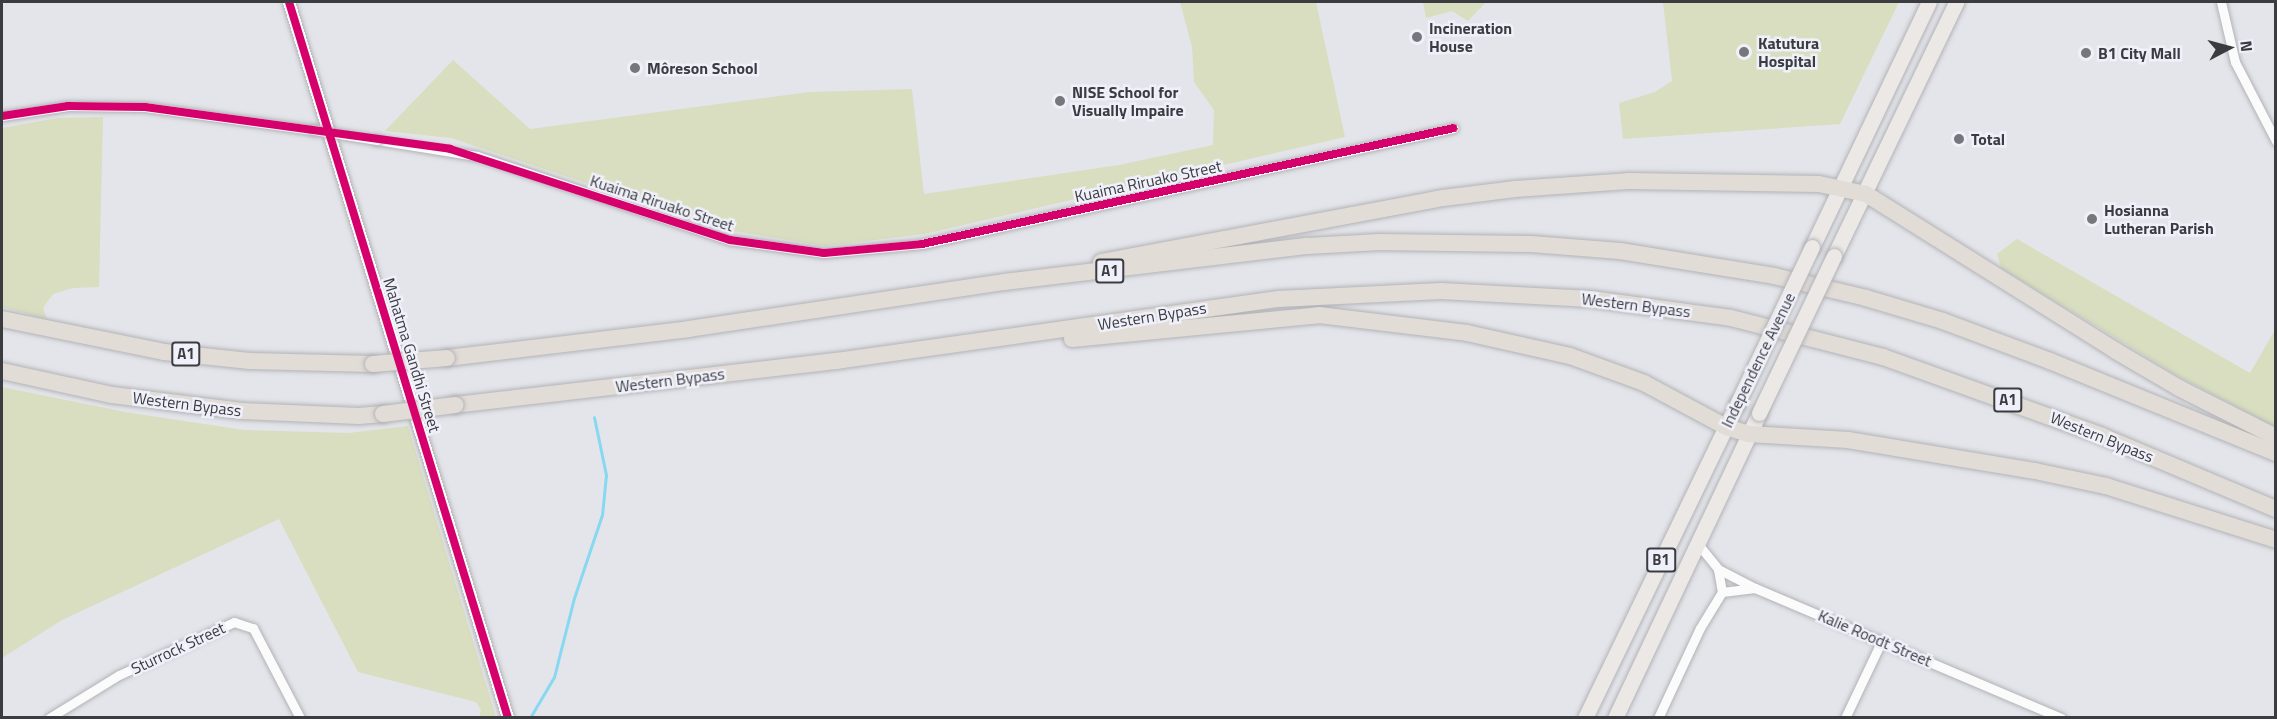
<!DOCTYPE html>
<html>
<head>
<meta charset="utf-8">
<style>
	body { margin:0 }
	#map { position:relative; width:2277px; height:719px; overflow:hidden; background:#e4e5ea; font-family:"Titillium Web",sans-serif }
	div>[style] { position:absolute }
	.green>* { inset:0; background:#d8debf }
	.stream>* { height:3px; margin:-1.5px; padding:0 1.5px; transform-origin:1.5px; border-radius:1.5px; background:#87d8f1 }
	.roads { filter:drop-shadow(0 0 2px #b2b3b7) drop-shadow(0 0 2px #b2b3b7) }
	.minor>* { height:9px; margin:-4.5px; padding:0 4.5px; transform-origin:4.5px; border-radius:4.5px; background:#fbfbfc }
	.tertiary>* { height:12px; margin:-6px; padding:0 6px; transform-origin:6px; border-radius:6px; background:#fbfbfc }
	.primary>* { height:15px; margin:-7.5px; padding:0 7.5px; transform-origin:7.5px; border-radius:7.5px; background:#ece8e6 }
	.motorway>* { height:16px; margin:-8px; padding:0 8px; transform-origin:8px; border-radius:8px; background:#e2dcd7 }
	.bridges { filter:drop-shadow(0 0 2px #b2b3b7) drop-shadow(0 0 2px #b2b3b7) }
	.minor-bridge>* { height:9px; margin:-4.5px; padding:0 4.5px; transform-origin:4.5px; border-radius:4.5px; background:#fbfbfc }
	.primary-bridge>* { height:15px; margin:-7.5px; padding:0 7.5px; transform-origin:7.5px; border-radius:7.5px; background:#ece8e6 }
	.motorway-bridge>* { height:16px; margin:-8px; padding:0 8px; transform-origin:8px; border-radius:8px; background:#e2dcd7 }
	.cycleway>* { height:8px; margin:-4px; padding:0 4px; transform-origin:4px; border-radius:4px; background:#d6006c }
	.dots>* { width:16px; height:16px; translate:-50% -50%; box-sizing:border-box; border:3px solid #eff0fa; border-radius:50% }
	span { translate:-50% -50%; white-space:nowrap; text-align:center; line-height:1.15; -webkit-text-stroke:5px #eff0fa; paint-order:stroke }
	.shield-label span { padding:2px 4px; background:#eff0fa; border:2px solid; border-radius:4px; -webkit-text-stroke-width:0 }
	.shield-label { font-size:15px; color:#3b3c3f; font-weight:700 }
	.poi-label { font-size:16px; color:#3b3c3f; font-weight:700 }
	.left { translate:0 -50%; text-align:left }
	.street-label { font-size:16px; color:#3b3c3f }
	.frame { position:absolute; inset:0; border:3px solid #3b3c3f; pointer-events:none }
	.north { position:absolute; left:2199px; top:18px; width:60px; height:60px; -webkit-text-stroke:4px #eff0fa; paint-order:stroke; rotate:84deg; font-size:16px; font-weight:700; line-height:24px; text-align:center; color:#3b3c3f }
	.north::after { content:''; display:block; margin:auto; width:21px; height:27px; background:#3b3c3f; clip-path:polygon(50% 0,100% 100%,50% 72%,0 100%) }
</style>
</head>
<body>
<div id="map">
	<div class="green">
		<div style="clip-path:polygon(1180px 2px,1316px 2px,1345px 137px,924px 234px,825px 246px,727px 230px,451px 138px,385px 131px,453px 60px,530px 129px,810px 92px,912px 89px,924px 194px,1119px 165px,1213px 145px,1214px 110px,1194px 82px,1192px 47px)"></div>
		<div style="clip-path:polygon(1423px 2px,1486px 2px,1468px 21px,1452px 11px,1426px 18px)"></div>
		<div style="clip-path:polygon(1663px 2px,1899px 2px,1840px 124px,1623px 139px,1619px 103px,1655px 92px,1672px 81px)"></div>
		<div style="clip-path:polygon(103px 117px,99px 287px,73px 288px,53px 294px,43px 308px,47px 319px,2px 307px,2px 128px,58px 118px)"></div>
		<div style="clip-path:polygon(2017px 239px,2250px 373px,2275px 330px,2275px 427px,2176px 375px,2001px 268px,1997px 254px)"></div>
		<div style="clip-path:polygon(2px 387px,125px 412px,244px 430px,348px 433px,408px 426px,496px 717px,479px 717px,481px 710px,476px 702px,358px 672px,279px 519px,62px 620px,2px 658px)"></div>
	</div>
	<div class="stream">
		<div style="left:531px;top:716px;width:45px;rotate:-59.5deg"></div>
		<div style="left:554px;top:677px;width:81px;rotate:-75.8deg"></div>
		<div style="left:574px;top:598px;width:88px;rotate:-71.4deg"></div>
		<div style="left:602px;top:515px;width:40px;rotate:-84.3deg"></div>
		<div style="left:606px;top:475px;width:59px;rotate:-101.7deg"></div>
	</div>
	<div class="roads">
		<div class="minor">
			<div style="left:2221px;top:2px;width:62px;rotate:76.9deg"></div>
			<div style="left:2235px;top:62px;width:89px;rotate:62.6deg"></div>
			<div style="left:2px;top:116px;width:67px;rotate:-8.6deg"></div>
			<div style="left:68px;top:106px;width:77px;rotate:0.7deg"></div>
			<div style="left:145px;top:107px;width:171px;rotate:7.8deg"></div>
			<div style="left:377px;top:140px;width:101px;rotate:9.1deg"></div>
			<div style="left:477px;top:156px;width:267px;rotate:18.4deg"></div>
			<div style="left:730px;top:240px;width:95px;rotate:7.9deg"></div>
			<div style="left:824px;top:253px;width:98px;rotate:-5.2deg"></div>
			<div style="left:922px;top:244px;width:544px;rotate:-12.3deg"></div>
			<div style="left:1698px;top:544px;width:32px;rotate:51deg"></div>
			<div style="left:1718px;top:569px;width:42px;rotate:27.2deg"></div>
			<div style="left:1755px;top:588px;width:333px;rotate:23deg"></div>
			<div style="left:1722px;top:592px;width:33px;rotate:-7deg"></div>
			<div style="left:49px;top:718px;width:82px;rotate:-31.6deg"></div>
			<div style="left:119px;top:675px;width:127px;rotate:-24.7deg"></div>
			<div style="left:234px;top:622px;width:20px;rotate:18deg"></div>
			<div style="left:253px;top:628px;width:102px;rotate:62.4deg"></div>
			<div style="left:1658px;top:718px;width:99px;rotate:-65deg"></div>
			<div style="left:1700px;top:628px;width:42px;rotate:-58.6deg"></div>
			<div style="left:1722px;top:592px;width:23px;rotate:-100deg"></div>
			<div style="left:1845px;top:718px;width:86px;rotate:-64.6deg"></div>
		</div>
		<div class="tertiary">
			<div style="left:289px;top:2px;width:749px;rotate:72.99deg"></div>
		</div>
		<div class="primary">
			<div style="left:1812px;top:247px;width:272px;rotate:-64.5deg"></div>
			<div style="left:1834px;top:256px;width:282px;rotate:-64.3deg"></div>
			<div style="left:1585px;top:718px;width:349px;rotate:-64.2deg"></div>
			<div style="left:1615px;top:718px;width:337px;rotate:-64.7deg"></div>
		</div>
		<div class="motorway">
			<div style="left:1101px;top:262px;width:348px;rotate:-10.6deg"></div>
			<div style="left:1443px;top:198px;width:73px;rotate:-7.1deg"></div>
			<div style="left:1515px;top:189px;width:113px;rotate:-4deg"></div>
			<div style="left:1628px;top:181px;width:191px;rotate:0.9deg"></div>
			<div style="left:1819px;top:184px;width:48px;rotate:12deg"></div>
			<div style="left:1866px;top:194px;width:295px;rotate:32.1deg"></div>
			<div style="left:2116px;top:351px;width:73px;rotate:30.4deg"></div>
			<div style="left:2179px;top:388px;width:109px;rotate:26.8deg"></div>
			<div style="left:2px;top:319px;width:165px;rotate:11.5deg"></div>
			<div style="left:164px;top:352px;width:86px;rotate:6deg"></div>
			<div style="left:250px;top:361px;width:123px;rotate:1.4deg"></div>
			<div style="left:1072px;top:339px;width:248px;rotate:-5.5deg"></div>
			<div style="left:1319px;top:315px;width:149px;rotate:6.9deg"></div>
			<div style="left:1467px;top:333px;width:106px;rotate:12.6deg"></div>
			<div style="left:1570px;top:356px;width:79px;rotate:20deg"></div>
			<div style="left:1644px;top:383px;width:93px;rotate:28.2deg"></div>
			<div style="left:1726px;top:427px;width:24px;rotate:17deg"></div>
			<div style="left:1749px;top:434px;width:99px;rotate:3.5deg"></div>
			<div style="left:1848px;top:440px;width:190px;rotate:9.4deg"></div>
			<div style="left:2035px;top:471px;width:73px;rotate:11.9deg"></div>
			<div style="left:2106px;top:486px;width:178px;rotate:17.6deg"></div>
			<div style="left:447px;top:358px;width:244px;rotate:-6.8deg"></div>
			<div style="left:689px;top:329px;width:318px;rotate:-8.5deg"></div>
			<div style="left:1004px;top:282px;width:306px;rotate:-6.8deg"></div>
			<div style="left:1308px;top:246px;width:71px;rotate:-3.2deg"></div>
			<div style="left:1379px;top:242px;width:152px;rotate:0.8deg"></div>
			<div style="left:1531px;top:244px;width:89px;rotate:4.5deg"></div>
			<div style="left:1620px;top:251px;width:156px;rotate:9.2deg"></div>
			<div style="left:1774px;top:276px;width:95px;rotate:13.4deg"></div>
			<div style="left:1866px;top:298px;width:80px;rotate:16.6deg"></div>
			<div style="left:1943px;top:321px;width:114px;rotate:20.5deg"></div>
			<div style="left:2050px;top:361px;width:244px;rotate:22.2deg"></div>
			<div style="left:2px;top:371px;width:113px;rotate:12.3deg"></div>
			<div style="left:112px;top:395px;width:131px;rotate:7deg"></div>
			<div style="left:242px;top:411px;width:117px;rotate:2.4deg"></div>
			<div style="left:359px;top:416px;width:24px;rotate:-5deg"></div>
			<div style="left:455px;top:405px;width:384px;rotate:-6.6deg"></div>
			<div style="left:836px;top:361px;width:446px;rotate:-8deg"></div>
			<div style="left:1278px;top:299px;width:163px;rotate:-2.8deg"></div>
			<div style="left:1441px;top:291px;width:150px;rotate:3.1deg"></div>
			<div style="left:1591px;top:299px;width:141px;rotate:7.7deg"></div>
			<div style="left:1731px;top:318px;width:157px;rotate:14.4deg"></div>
			<div style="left:1883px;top:357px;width:233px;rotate:19.8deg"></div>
			<div style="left:2102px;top:436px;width:189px;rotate:22.8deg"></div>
		</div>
	</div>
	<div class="bridges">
		<div class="minor-bridge">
			<div style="left:314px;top:130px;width:64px;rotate:9deg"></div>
		</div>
		<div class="primary-bridge">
			<div style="left:1737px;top:404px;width:174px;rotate:-64.5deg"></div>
			<div style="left:1759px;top:413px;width:174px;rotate:-64.5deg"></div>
		</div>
		<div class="motorway-bridge">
			<div style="left:373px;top:364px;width:74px;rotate:-4.6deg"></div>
			<div style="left:383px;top:414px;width:73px;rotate:-7.1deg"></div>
		</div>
	</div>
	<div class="cycleway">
		<div style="left:289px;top:2px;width:749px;rotate:72.99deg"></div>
		<div style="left:2px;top:116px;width:67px;rotate:-8.6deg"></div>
		<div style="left:68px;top:106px;width:77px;rotate:0.7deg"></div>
		<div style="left:145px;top:107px;width:308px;rotate:7.8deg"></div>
		<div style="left:450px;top:149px;width:294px;rotate:18deg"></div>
		<div style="left:730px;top:240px;width:95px;rotate:7.9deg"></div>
		<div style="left:824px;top:253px;width:98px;rotate:-5.2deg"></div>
		<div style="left:922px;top:244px;width:544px;rotate:-12.3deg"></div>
	</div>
	<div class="dots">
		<div style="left:1417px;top:37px;background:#76777b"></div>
		<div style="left:1744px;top:52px;background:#76777b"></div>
		<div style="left:2086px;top:53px;background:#76777b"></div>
		<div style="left:635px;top:68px;background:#76777b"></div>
		<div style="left:1060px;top:101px;background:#76777b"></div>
		<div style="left:1959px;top:139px;background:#76777b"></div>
		<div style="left:2092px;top:219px;background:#76777b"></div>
	</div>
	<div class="shield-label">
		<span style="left:1110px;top:271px">A1</span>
		<span style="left:186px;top:354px">A1</span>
		<span style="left:2008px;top:400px">A1</span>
		<span style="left:1661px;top:560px">B1</span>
	</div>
	<div class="poi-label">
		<span class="left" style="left:1429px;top:37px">Incineration<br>House</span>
		<span class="left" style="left:1758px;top:52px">Katutura<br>Hospital</span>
		<span class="left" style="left:2098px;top:53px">B1 City Mall</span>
		<span class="left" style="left:647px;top:68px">Môreson School</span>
		<span class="left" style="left:1072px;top:101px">NISE School for<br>Visually Impaire</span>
		<span class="left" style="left:1971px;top:139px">Total</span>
		<span class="left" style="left:2104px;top:219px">Hosianna<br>Lutheran Parish</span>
	</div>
	<div class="street-label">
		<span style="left:1148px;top:181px;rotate:-12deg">Kuaima Riruako Street</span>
		<span style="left:662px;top:203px;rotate:18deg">Kuaima Riruako Street</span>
		<span style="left:1636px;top:305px;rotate:7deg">Western Bypass</span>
		<span style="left:1152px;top:316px;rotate:-9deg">Western Bypass</span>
		<span style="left:412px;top:355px;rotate:73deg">Mahatma Gandhi Street</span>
		<span style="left:1758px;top:360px;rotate:-64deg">Independence Avenue</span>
		<span style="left:670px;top:380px;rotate:-7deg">Western Bypass</span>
		<span style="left:187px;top:404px;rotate:7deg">Western Bypass</span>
		<span style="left:2102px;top:437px;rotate:22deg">Western Bypass</span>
		<span style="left:1875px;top:638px;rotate:23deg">Kalie Roodt Street</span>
		<span style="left:178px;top:648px;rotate:-25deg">Sturrock Street</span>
	</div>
	<div class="frame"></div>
	<div class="north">N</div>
</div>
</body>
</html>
